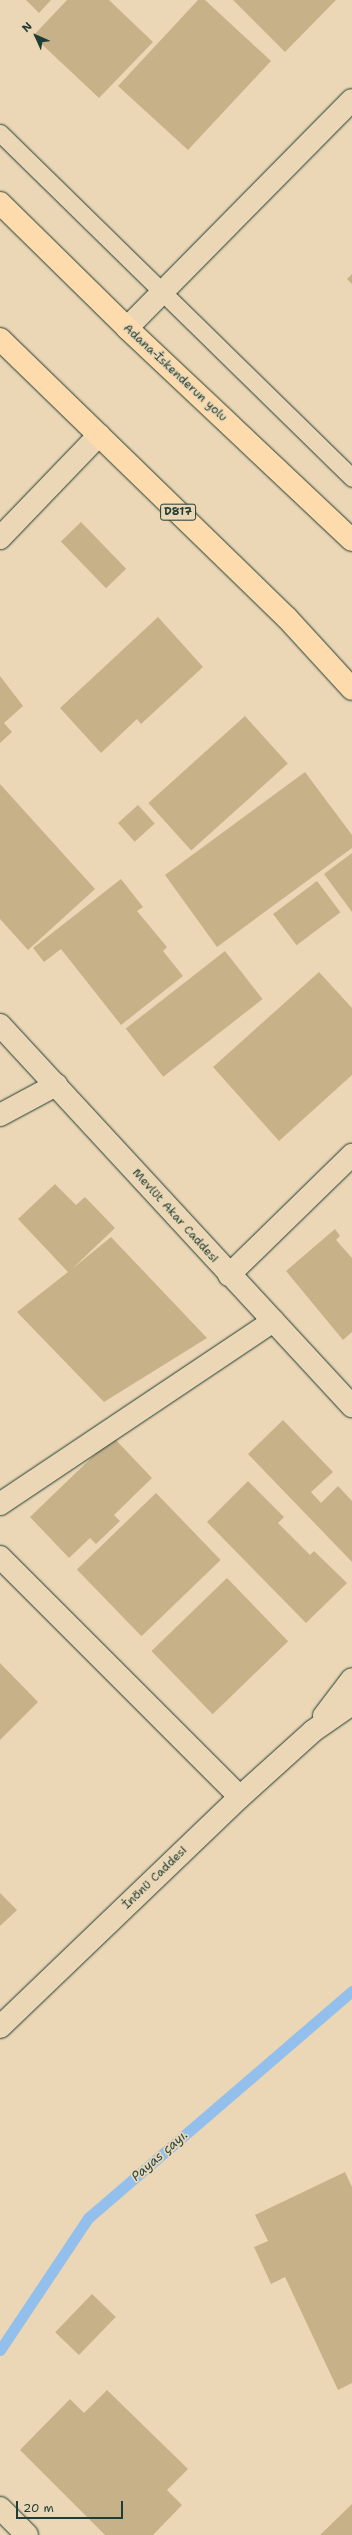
<!DOCTYPE html>
<html>
<head>
<meta charset="utf-8">
<style>
	body { margin:0 }
	#map { position:relative; width:352px; height:2535px; overflow:hidden; background:#ebd7b5; font-family:"Shantell Sans",sans-serif }
	div>[style] { position:absolute }
	.stream>* { height:11px; margin:-5.5px; padding:0 5.5px; transform-origin:5.5px; border-radius:5.5px; background:#92bfec }
	.building>* { inset:0; background:#c6b189; transform-origin:0 0 }
	.roads { filter:drop-shadow(0 0 1px #1f3d34) drop-shadow(0 0 1px #1f3d34) }
	.lane>* { height:17px; margin:-8.5px; padding:0 8.5px; transform-origin:8.5px; border-radius:8.5px; background:#ebd7b5 }
	.street>* { height:22px; margin:-11px; padding:0 11px; transform-origin:11px; border-radius:11px; background:#ebd7b5 }
	.secondary>* { height:22px; margin:-11px; padding:0 11px; transform-origin:11px; border-radius:11px; background:#ebd7b5 }
	.highway>* { height:22px; margin:-11px; padding:0 11px; transform-origin:11px; border-radius:11px; background:#fedbac }
	span { translate:-50% -50%; white-space:nowrap; text-align:center; line-height:1.15; -webkit-text-stroke:3.5px #ebd7b5; paint-order:stroke }
	.shield-label span { padding:1px 3px; background:#ebd7b5; border:1px solid; border-radius:3px; -webkit-text-stroke-width:0 }
	.shield-label { font-size:11px; color:#1f3d34; font-weight:700 }
	.street-label { font-size:12px; color:#1f3d34 }
	.water-label { font-size:13px; color:#2a4a46; font-style:italic }
	.north { position:absolute; left:16px; top:16px; width:40px; height:40px; -webkit-text-stroke:3px #ebd7b5; paint-order:stroke; rotate:315deg; font-size:11px; font-weight:700; line-height:16px; text-align:center; color:#1f3d34 }
	.north::after { content:''; display:block; margin:auto; width:14px; height:18px; background:#1f3d34; clip-path:polygon(50% 0,100% 100%,50% 72%,0 100%) }
	.scale { position:absolute; left:16px; top:2501px; width:107px; height:18px; box-sizing:border-box; border:2px solid #1f3d34; border-top:0; padding-left:5px; font-size:12px; line-height:14px; white-space:nowrap; color:#1f3d34; -webkit-text-stroke:3px #ebd7b5; paint-order:stroke }
</style>
</head>
<body>
<div id="map">
	<div class="stream">
		<div style="left:0;top:2350px;width:159px;rotate:-56.3deg"></div>
		<div style="left:88px;top:2218px;width:348px;rotate:-40.7deg"></div>
	</div>
	<div class="building">
		<div style="clip-path:polygon(26px 0,51px 0,39px 13px)"></div>
		<div style="clip-path:polygon(67px 0,109px 0,153px 42px,99px 98px,33px 36px)"></div>
		<div style="clip-path:polygon(198px 0,205px 0,271px 61px,188px 150px,118px 86px)"></div>
		<div style="clip-path:polygon(233px 0,336px 0,285px 52px)"></div>
		<div style="clip-path:polygon(352px 274px,352px 284px,347px 279px)"></div>
		<div style="left:81px;top:522px;width:65px;height:28px;rotate:46deg"></div>
		<div style="clip-path:polygon(158px 617px,203px 667px,141px 724px,137px 719px,101px 753px,60px 708px)"></div>
		<div style="clip-path:polygon(0 676px,23px 706px,4px 723px,12px 732px,0 743px)"></div>
		<div style="left:245px;top:716px;width:64px;height:130px;rotate:48deg"></div>
		<div style="clip-path:polygon(305px 772px,352px 835px,352px 848px,217px 947px,165px 875px)"></div>
		<div style="clip-path:polygon(0 784px,95px 889px,28px 950px,0 919px)"></div>
		<div style="left:138px;top:805px;width:25px;height:27px;rotate:48deg"></div>
		<div style="clip-path:polygon(352px 853px,352px 912px,324px 874px)"></div>
		<div style="clip-path:polygon(121px 879px,143px 907px,137px 911px,167px 947px,163px 951px,183px 976px,121px 1025px,61px 949px,44px 962px,33px 948px)"></div>
		<div style="left:317px;top:881px;width:39px;height:55px;rotate:53deg"></div>
		<div style="left:225px;top:951px;width:61px;height:126px;rotate:52deg"></div>
		<div style="clip-path:polygon(319px 972px,352px 1008px,352px 1075px,279px 1141px,213px 1067px)"></div>
		<div style="clip-path:polygon(55px 1184px,76px 1205px,85px 1197px,115px 1228px,72px 1269px,111px 1237px,207px 1338px,104px 1402px,17px 1312px,68px 1272px,18px 1219px)"></div>
		<div style="clip-path:polygon(335px 1229px,340px 1236px,336px 1240px,352px 1258px,352px 1332px,343px 1340px,286px 1271px)"></div>
		<div style="clip-path:polygon(283px 1420px,333px 1472px,311px 1492px,321px 1503px,338px 1486px,352px 1501px,352px 1562px,248px 1454px)"></div>
		<div style="clip-path:polygon(113px 1437px,152px 1478px,114px 1515px,120px 1521px,96px 1544px,90px 1538px,69px 1558px,30px 1517px)"></div>
		<div style="clip-path:polygon(248px 1481px,284px 1517px,278px 1523px,310px 1555px,314px 1551px,347px 1583px,306px 1623px,207px 1522px)"></div>
		<div style="left:156px;top:1493px;width:93px;height:110px;rotate:46deg"></div>
		<div style="left:227px;top:1578px;width:88px;height:105px;rotate:46deg"></div>
		<div style="clip-path:polygon(0 1663px,38px 1702px,0 1740px)"></div>
		<div style="clip-path:polygon(0 1893px,17px 1910px,0 1926px)"></div>
		<div style="clip-path:polygon(345px 2172px,352px 2187px,352px 2383px,338px 2390px,285px 2277px,271px 2284px,254px 2247px,268px 2241px,255px 2215px)"></div>
		<div style="left:92px;top:2294px;width:33px;height:53px;rotate:44deg"></div>
		<div style="clip-path:polygon(107px 2390px,188px 2469px,167px 2490px,182px 2505px,153px 2535px,105px 2535px,20px 2450px,70px 2399px,84px 2413px)"></div>
		<div style="clip-path:polygon(352px 2504px,352px 2535px,320px 2535px)"></div>
	</div>
	<div class="roads">
		<div class="lane">
			<div style="left:0;top:133px;width:493px;rotate:44.4deg"></div>
		</div>
		<div class="street">
			<div style="left:127px;top:328px;width:320px;rotate:-45.4deg"></div>
			<div style="left:0;top:538px;width:143px;rotate:-46.1deg"></div>
			<div style="left:0;top:1025px;width:519px;rotate:47.27deg"></div>
			<div style="left:0;top:1115px;width:64px;rotate:-28.2deg"></div>
			<div style="left:229px;top:1275px;width:172px;rotate:-44.3deg"></div>
			<div style="left:0;top:1504px;width:329px;rotate:-33.8deg"></div>
			<div style="left:0;top:1557px;width:339px;rotate:45deg"></div>
			<div style="left:0;top:2508px;width:38px;rotate:45deg"></div>
		</div>
		<div class="secondary">
			<div style="left:324px;top:1716px;width:46px;rotate:-52.9deg"></div>
			<div style="left:0;top:2027px;width:332px;rotate:-43.8deg"></div>
			<div style="left:240px;top:1797px;width:98px;rotate:-42.1deg"></div>
			<div style="left:313px;top:1731px;width:47px;rotate:-34.7deg"></div>
		</div>
		<div class="highway">
			<div style="left:0;top:203px;width:178px;rotate:44.5deg"></div>
			<div style="left:127px;top:328px;width:309px;rotate:43.3deg"></div>
			<div style="left:0;top:339px;width:400px;rotate:44.2deg"></div>
			<div style="left:287px;top:618px;width:96px;rotate:47.5deg"></div>
		</div>
	</div>
	<div class="shield-label">
		<span style="left:178px;top:512px">D817</span>
	</div>
	<div class="street-label">
		<span style="left:175px;top:373px;rotate:43deg">Adana-İskenderun yolu</span>
		<span style="left:175px;top:1216px;rotate:48deg">Mevlüt Akar Caddesi</span>
		<span style="left:155px;top:1878px;rotate:-44deg">İnönü Caddesi</span>
	</div>
	<div class="water-label">
		<span style="left:160px;top:2156px;rotate:-41deg">Payas çayı.</span>
	</div>
	<div class="north">N</div>
	<div class="scale">20 m</div>
</div>
</body>
</html>
